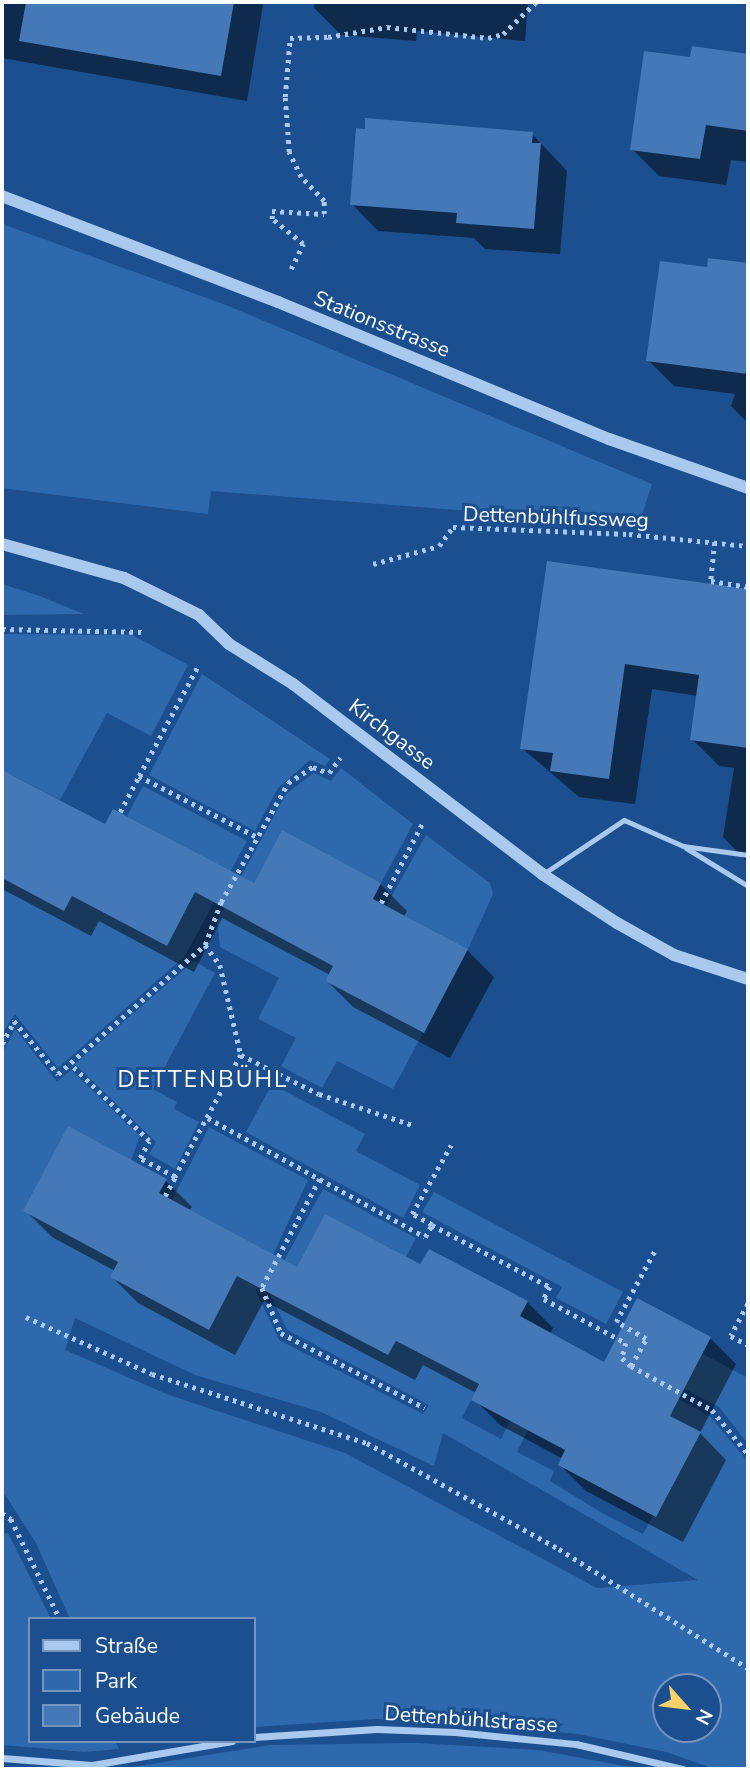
<!DOCTYPE html>
<html>
<head>
<meta charset="utf-8">
<style>
	body { margin:0 }
	#map { position:relative; width:750px; height:1771px; overflow:hidden; background:#1b4f8f; font-family:"Nunito Sans",sans-serif }
	div>[style] { position:absolute }
	.green>* { inset:0; background:#2e69ad }
	.shadow>* { inset:0; background:#0007 }
	.building>* { inset:0; background:#4478b7 }
	.path>* { height:4.5px; margin-top:-2.25px; transform-origin:0; background:repeating-linear-gradient(90deg,#a9c9ee 0 3.5px,transparent 0 8.5px) }
	.service>* { height:5px; margin:-2.5px; padding:0 2.5px; transform-origin:2.5px; border-radius:2.5px; background:#a9c9ee }
	.minor>* { height:7px; margin:-3.5px; padding:0 3.5px; transform-origin:3.5px; border-radius:3.5px; background:#a9c9ee }
	.tertiary>* { height:12px; margin:-6px; padding:0 6px; transform-origin:6px; border-radius:6px; background:#a9c9ee }
	span { translate:-50% -50%; white-space:nowrap; text-align:center; line-height:1.15; -webkit-text-stroke:6px #1b4f8f; paint-order:stroke }
	.street-label { font-size:21px; color:#fff }
	.neighbourhood-label { font-size:23px; color:#fff; letter-spacing:2px }
	.frame { position:absolute; inset:0; border:4px solid #fff; pointer-events:none }
	.legend { position:absolute; left:28px; top:1617px; width:228px; height:126px; box-sizing:border-box; background:#1b4f8f; border:2px solid #7695bc; margin:0; padding:9px 12px; list-style:none; font-size:21px; color:#fff }
	.legend li { display:flex; align-items:center; gap:14px; height:35px }
	.legend b { width:35px; border:2px solid #7695bc }
	.north { position:absolute; left:652px; top:1673px; width:70px; height:70px; box-sizing:border-box; background:#1b4f8f; border:2px solid #7695bc; border-radius:50%; rotate:118deg; font-size:19px; font-weight:700; line-height:28px; text-align:center; color:#fff }
	.north::after { content:''; display:block; margin:auto; width:24px; height:32px; background:#ffd166; clip-path:polygon(50% 0,100% 100%,50% 72%,0 100%) }
</style>
</head>
<body>
<div id="map">
	<div class="green">
		<div style="clip-path:polygon(2px 224px,226px 305px,652px 484px,639px 524px,211px 491px,208px 514px,2px 488px)"></div>
		<div style="clip-path:polygon(2px 584px,40px 596px,84px 614px,2px 615px)"></div>
		<div style="clip-path:polygon(2px 634px,132px 635px,188px 665px,151px 736px,107px 713px,60px 800px,10px 774px,2px 788px)"></div>
		<div style="clip-path:polygon(202px 674px,330px 759px,325px 766px,310px 760px,278px 788px,255px 831px,149px 775px)"></div>
		<div style="clip-path:polygon(341px 768px,413px 824px,381px 883px,282px 831px,237px 914px,333px 966px,325px 981px,423px 1033px,393px 1089px,337px 1061px,322px 1088px,281px 1066px,296px 1038px,258px 1019px,279px 978px,220px 947px,217px 921px,286px 794px,314px 773px,331px 781px)"></div>
		<div style="clip-path:polygon(143px 786px,247px 841px,185px 956px,58px 1068px,15px 1014px,2px 1034px,2px 878px,64px 910px,72px 896px,167px 946px,211px 861px,127px 816px)"></div>
		<div style="clip-path:polygon(426px 835px,490px 883px,493px 894px,468px 949px,386px 906px)"></div>
		<div style="clip-path:polygon(194px 961px,215px 973px,153px 1089px,177px 1102px,174px 1109px,199px 1122px,175px 1169px,149px 1154px,156px 1142px,75px 1064px)"></div>
		<div style="clip-path:polygon(evenodd,15px 1029px,57px 1082px,71px 1070px,140px 1136px,131px 1160px,68px 1127px,24px 1211px,118px 1262px,111px 1277px,209px 1329px,254px 1244px,172px 1200px,209px 1127px,308px 1180px,256px 1291px,279px 1340px,423px 1414px,429px 1405px,287px 1330px,268px 1290px,323px 1189px,416px 1238px,406px 1257px,281px 1299px,388px 1355px,396px 1341px,479px 1384px,462px 1418px,501px 1439px,510px 1421px,528px 1430px,517px 1452px,554px 1471px,550px 1481px,602px 1513px,643px 1534px,701px 1433px,620px 1390px,631px 1374px,710px 1416px,748px 1462px,748px 1769px,715px 1769px,666px 1752px,578px 1734px,476px 1724px,376px 1719px,254px 1727px,254px 1619px,70px 1619px,36px 1543px,2px 1490px,2px 1054px,15px 1029px,75px 1318px,195px 1375px,321px 1412px,434px 1466px,443px 1433px,698px 1580px,597px 1588px,345px 1453px,169px 1395px,65px 1350px,75px 1318px,15px 1029px,666px 1687px,708px 1687px,708px 1729px,666px 1729px,666px 1687px)"></div>
		<div style="clip-path:polygon(272px 1084px,365px 1134px,356px 1151px,420px 1185px,403px 1218px,246px 1132px)"></div>
		<div style="clip-path:polygon(434px 1192px,623px 1292px,606px 1324px,556px 1298px,562px 1287px,422px 1212px)"></div>
		<div style="clip-path:polygon(637px 1298px,711px 1337px,703px 1354px,748px 1378px,748px 1444px,719px 1407px,637px 1364px)"></div>
		<div style="clip-path:polygon(8px 1533px,51px 1619px,30px 1619px,30px 1741px,115px 1741px,119px 1749px,84px 1752px,2px 1745px,2px 1534px)"></div>
		<div style="clip-path:polygon(415px 1743px,539px 1750px,640px 1769px,120px 1769px,270px 1745px)"></div>
	</div>
	<div class="shadow">
		<div style="clip-path:polygon(2px 2px,260px 2px,263px 5px,247px 101px,2px 58px)"></div>
		<div style="clip-path:polygon(315px 2px,528px 2px,525px 41px,417px 31px,416px 41px,341px 35px,314px 8px)"></div>
		<div style="clip-path:polygon(693px 48px,748px 56px,748px 162px,731px 160px,726px 185px,659px 176px,632px 149px,692px 59px)"></div>
		<div style="clip-path:polygon(532px 134px,567px 171px,560px 254px,485px 249px,474px 238px,378px 231px,352px 204px)"></div>
		<div style="clip-path:polygon(710px 260px,748px 265px,748px 423px,731px 406px,735px 394px,674px 386px,648px 360px,708px 269px)"></div>
		<div style="clip-path:polygon(548px 563px,748px 591px,748px 863px,723px 837px,734px 768px,719px 766px,692px 739px,698px 696px,652px 689px,635px 804px,579px 797px,522px 748px)"></div>
		<div style="clip-path:polygon(2px 790px,255px 885px,380px 884px,407px 911px,404px 917px,467px 950px,494px 977px,450px 1058px,353px 1007px,327px 981px,330px 975px,222px 918px,194px 972px,99px 921px,91px 936px,2px 889px)"></div>
		<div style="clip-path:polygon(166px 1181px,192px 1207px,189px 1211px,298px 1269px,421px 1267px,527px 1302px,553px 1328px,550px 1334px,604px 1364px,638px 1301px,710px 1338px,736px 1364px,700px 1433px,726px 1460px,683px 1542px,586px 1491px,560px 1465px,563px 1459px,500px 1425px,474px 1399px,476px 1393px,423px 1365px,415px 1380px,264px 1301px,235px 1355px,138px 1303px,112px 1277px,115px 1271px,52px 1237px,26px 1211px)"></div>
	</div>
	<div class="building">
		<div style="clip-path:polygon(26px 2px,234px 2px,221px 76px,19px 41px)"></div>
		<div style="clip-path:polygon(692px 46px,748px 54px,748px 131px,706px 125px,700px 159px,630px 150px,644px 51px,690px 57px)"></div>
		<div style="clip-path:polygon(365px 118px,533px 132px,532px 143px,541px 143px,534px 229px,456px 223px,457px 213px,350px 205px,356px 128px,365px 129px)"></div>
		<div style="clip-path:polygon(708px 258px,748px 263px,748px 374px,646px 361px,660px 261px,707px 267px)"></div>
		<div style="clip-path:polygon(547px 561px,748px 589px,748px 748px,690px 740px,699px 675px,625px 664px,609px 779px,550px 771px,553px 753px,520px 749px)"></div>
		<div style="clip-path:polygon(2px 770px,105px 824px,113px 809px,254px 883px,282px 830px,381px 883px,373px 899px,468px 949px,424px 1033px,325px 981px,333px 966px,195px 892px,167px 946px,72px 896px,64px 911px,2px 878px)"></div>
		<div style="clip-path:polygon(68px 1126px,167px 1179px,159px 1193px,297px 1267px,325px 1214px,420px 1264px,429px 1249px,528px 1301px,520px 1316px,604px 1362px,637px 1298px,711px 1337px,670px 1416px,701px 1432px,656px 1517px,558px 1465px,565px 1450px,471px 1400px,479px 1384px,396px 1341px,388px 1355px,237px 1276px,209px 1330px,110px 1277px,118px 1262px,23px 1211px)"></div>
	</div>
	<div class="path">
		<div style="left:291px;top:269px;width:28px;rotate:-64deg"></div>
		<div style="left:303px;top:244px;width:40px;rotate:-141deg"></div>
		<div style="left:272px;top:219px;width:8px;rotate:-90deg"></div>
		<div style="left:272px;top:211px;width:52px;rotate:3.3deg"></div>
		<div style="left:324px;top:214px;width:13px;rotate:-90deg"></div>
		<div style="left:324px;top:201px;width:33px;rotate:-134deg"></div>
		<div style="left:301px;top:177px;width:28px;rotate:-116deg"></div>
		<div style="left:289px;top:152px;width:55px;rotate:-94.2deg"></div>
		<div style="left:285px;top:97px;width:59px;rotate:-85.2deg"></div>
		<div style="left:290px;top:38px;width:38px;rotate:-2deg"></div>
		<div style="left:328px;top:37px;width:60px;rotate:-9.6deg"></div>
		<div style="left:387px;top:27px;width:102px;rotate:6.2deg"></div>
		<div style="left:488px;top:38px;width:16px;rotate:-15deg"></div>
		<div style="left:503px;top:34px;width:46px;rotate:-44.1deg"></div>
		<div style="left:715px;top:542px;width:39px;rotate:96deg"></div>
		<div style="left:711px;top:581px;width:37px;rotate:9deg"></div>
		<div style="left:373px;top:564px;width:68px;rotate:-15.3deg"></div>
		<div style="left:439px;top:546px;width:24px;rotate:-54deg"></div>
		<div style="left:453px;top:527px;width:176px;rotate:2.3deg"></div>
		<div style="left:629px;top:534px;width:120px;rotate:5.8deg"></div>
		<div style="left:2px;top:629px;width:142px;rotate:1.2deg"></div>
		<div style="left:139px;top:776px;width:127px;rotate:-61.8deg"></div>
		<div style="left:120px;top:812px;width:41px;rotate:-62.2deg"></div>
		<div style="left:139px;top:776px;width:133px;rotate:27.3deg"></div>
		<div style="left:381px;top:903px;width:91px;rotate:-62.6deg"></div>
		<div style="left:205px;top:945px;width:46px;rotate:-69.6deg"></div>
		<div style="left:221px;top:902px;width:137px;rotate:-60.6deg"></div>
		<div style="left:288px;top:783px;width:30px;rotate:-33deg"></div>
		<div style="left:313px;top:767px;width:17px;rotate:21deg"></div>
		<div style="left:329px;top:773px;width:19px;rotate:-54deg"></div>
		<div style="left:2px;top:1044px;width:26px;rotate:-62deg"></div>
		<div style="left:14px;top:1021px;width:69px;rotate:50.3deg"></div>
		<div style="left:58px;top:1074px;width:196px;rotate:-41.3deg"></div>
		<div style="left:205px;top:945px;width:25px;rotate:53deg"></div>
		<div style="left:220px;top:965px;width:92px;rotate:76.9deg"></div>
		<div style="left:241px;top:1055px;width:139px;rotate:118.4deg"></div>
		<div style="left:175px;top:1177px;width:40px;rotate:-152deg"></div>
		<div style="left:140px;top:1158px;width:19px;rotate:-62deg"></div>
		<div style="left:149px;top:1141px;width:110px;rotate:-135.7deg"></div>
		<div style="left:241px;top:1055px;width:87px;rotate:26.6deg"></div>
		<div style="left:319px;top:1094px;width:98px;rotate:18.4deg"></div>
		<div style="left:208px;top:1118px;width:247px;rotate:28.7deg"></div>
		<div style="left:425px;top:1237px;width:14px;rotate:-60deg"></div>
		<div style="left:432px;top:1225px;width:133px;rotate:27.7deg"></div>
		<div style="left:550px;top:1287px;width:13px;rotate:117deg"></div>
		<div style="left:544px;top:1299px;width:93px;rotate:28.2deg"></div>
		<div style="left:626px;top:1343px;width:16px;rotate:105deg"></div>
		<div style="left:622px;top:1358px;width:12px;rotate:42deg"></div>
		<div style="left:631px;top:1366px;width:92px;rotate:28.5deg"></div>
		<div style="left:712px;top:1410px;width:57px;rotate:50.7deg"></div>
		<div style="left:320px;top:1179px;width:123px;rotate:118deg"></div>
		<div style="left:262px;top:1288px;width:49px;rotate:67.1deg"></div>
		<div style="left:281px;top:1333px;width:162px;rotate:27.5deg"></div>
		<div style="left:165px;top:1196px;width:21px;rotate:-62deg"></div>
		<div style="left:432px;top:1225px;width:23px;rotate:-151deg"></div>
		<div style="left:412px;top:1214px;width:79px;rotate:-60.5deg"></div>
		<div style="left:748px;top:1304px;width:36px;rotate:118deg"></div>
		<div style="left:731px;top:1336px;width:19px;rotate:28deg"></div>
		<div style="left:26px;top:1317px;width:138px;rotate:24.3deg"></div>
		<div style="left:152px;top:1374px;width:226px;rotate:17.8deg"></div>
		<div style="left:367px;top:1443px;width:219px;rotate:28.9deg"></div>
		<div style="left:559px;top:1549px;width:223px;rotate:32.2deg"></div>
		<div style="left:631px;top:1366px;width:31px;rotate:-61deg"></div>
		<div style="left:646px;top:1339px;width:34px;rotate:-150deg"></div>
		<div style="left:616px;top:1322px;width:80px;rotate:-61.5deg"></div>
		<div style="left:2px;top:1513px;width:11px;rotate:34deg"></div>
		<div style="left:11px;top:1519px;width:111px;rotate:63.9deg"></div>
	</div>
	<div class="service">
		<div style="left:686px;top:848px;width:73px;rotate:31.5deg"></div>
		<div style="left:543px;top:874px;width:97px;rotate:-33.7deg"></div>
		<div style="left:624px;top:820px;width:64px;rotate:23.8deg"></div>
		<div style="left:683px;top:846px;width:66px;rotate:7.9deg"></div>
	</div>
	<div class="minor">
		<div style="left:254px;top:1737px;width:123px;rotate:-3.7deg"></div>
		<div style="left:377px;top:1729px;width:78px;rotate:2.2deg"></div>
		<div style="left:455px;top:1732px;width:122px;rotate:5.7deg"></div>
		<div style="left:576px;top:1744px;width:110px;rotate:13.2deg"></div>
		<div style="left:2px;top:1758px;width:90px;rotate:4.4deg"></div>
		<div style="left:92px;top:1765px;width:142px;rotate:-9.7deg"></div>
	</div>
	<div class="tertiary">
		<div style="left:2px;top:196px;width:296px;rotate:21deg"></div>
		<div style="left:278px;top:302px;width:358px;rotate:22.5deg"></div>
		<div style="left:609px;top:439px;width:147px;rotate:19.4deg"></div>
		<div style="left:2px;top:544px;width:127px;rotate:15.6deg"></div>
		<div style="left:124px;top:578px;width:84px;rotate:26.3deg"></div>
		<div style="left:199px;top:615px;width:42px;rotate:44deg"></div>
		<div style="left:229px;top:644px;width:75px;rotate:32deg"></div>
		<div style="left:293px;top:684px;width:313px;rotate:37.3deg"></div>
		<div style="left:542px;top:874px;width:90px;rotate:33.2deg"></div>
		<div style="left:617px;top:923px;width:65px;rotate:29.3deg"></div>
		<div style="left:674px;top:955px;width:78px;rotate:18deg"></div>
	</div>
	<div class="street-label">
		<span style="left:382px;top:324px;rotate:22deg">Stationsstrasse</span>
		<span style="left:556px;top:517px;rotate:2deg">Dettenbühlfussweg</span>
		<span style="left:392px;top:734px;rotate:37deg">Kirchgasse</span>
		<span style="left:471px;top:1719px;rotate:4deg">Dettenbühlstrasse</span>
	</div>
	<div class="neighbourhood-label">
		<span style="left:203px;top:1080px">DETTENBÜHL</span>
	</div>
	<div class="frame"></div>
	<ul class="legend">
	<li><b style="height:9px;background:#a9c9ee"></b>Straße</li>
	<li><b style="height:19px;background:#2e69ad"></b>Park</li>
	<li><b style="height:19px;background:#4478b7"></b>Gebäude</li>
	</ul>
	<div class="north">N</div>
</div>
</body>
</html>
